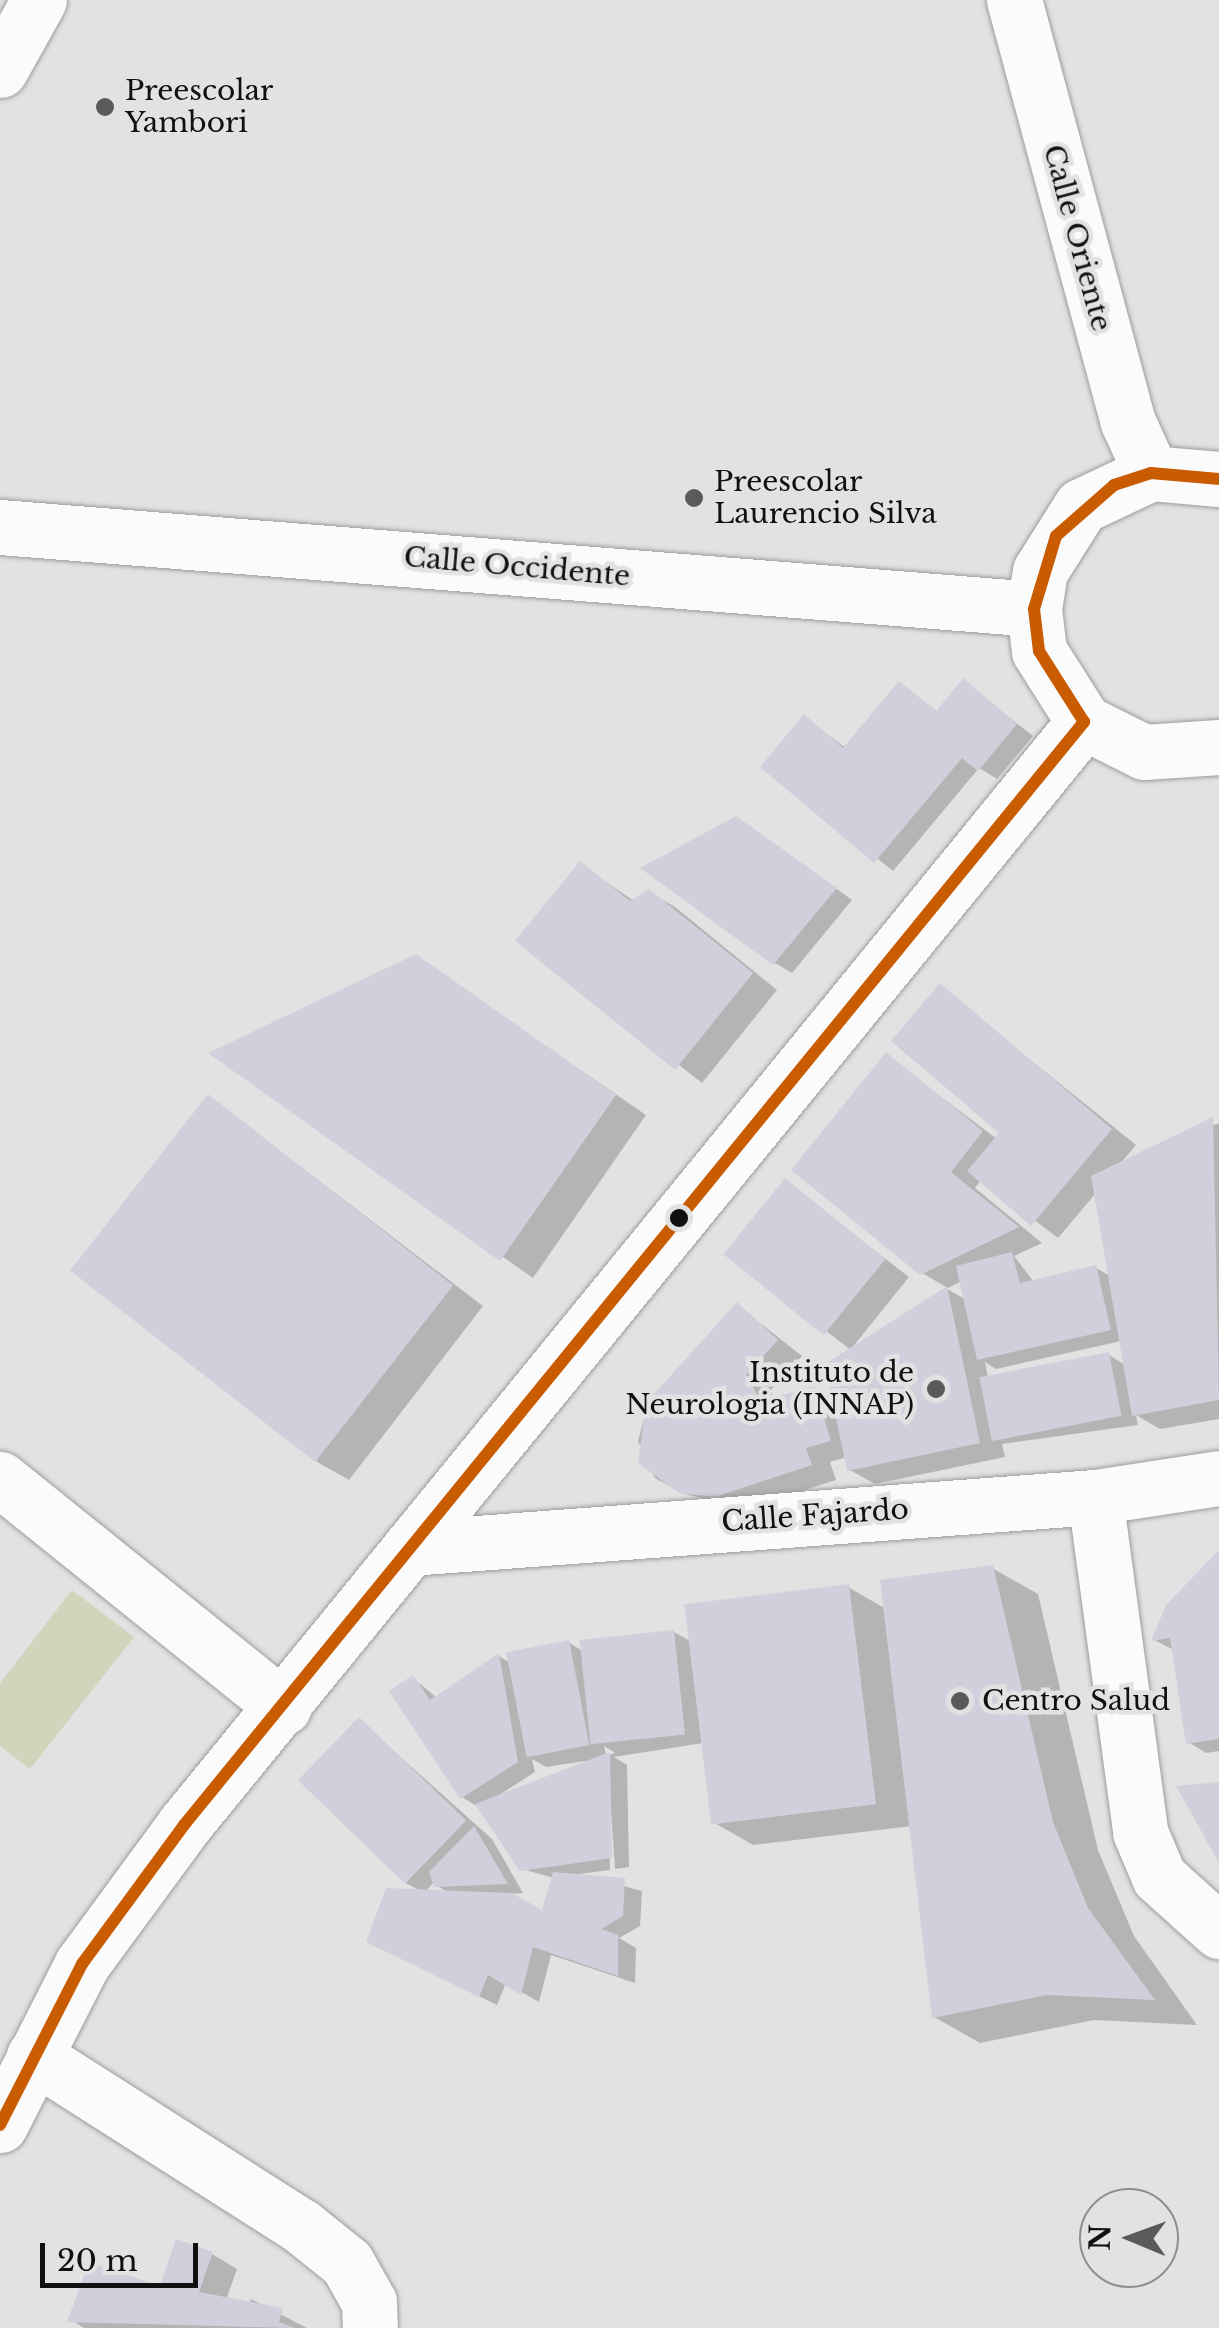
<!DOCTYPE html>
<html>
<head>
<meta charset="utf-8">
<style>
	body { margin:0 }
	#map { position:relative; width:1219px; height:2328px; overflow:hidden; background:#e2e2e3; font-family:"Libre Baskerville",serif }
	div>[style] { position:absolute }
	.green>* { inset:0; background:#cfd6bc }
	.shadow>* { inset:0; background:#0003 }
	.building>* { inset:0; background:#d0d0dd; transform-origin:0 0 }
	.roads { filter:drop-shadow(0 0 2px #9d9d9e) drop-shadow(0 0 2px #9d9d9e) }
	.minor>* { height:55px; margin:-27.5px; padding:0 27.5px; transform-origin:27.5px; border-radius:27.5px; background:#fbfbfb }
	.bus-1>* { height:12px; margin:-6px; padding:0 6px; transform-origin:6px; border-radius:6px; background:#c95b00 }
	.dots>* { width:28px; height:28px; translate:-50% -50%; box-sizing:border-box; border:5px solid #e2e2e3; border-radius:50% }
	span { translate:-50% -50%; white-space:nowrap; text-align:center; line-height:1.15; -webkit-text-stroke:9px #e2e2e3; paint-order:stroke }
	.poi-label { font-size:28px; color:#101010 }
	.left { translate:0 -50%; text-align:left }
	.right { translate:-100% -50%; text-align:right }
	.street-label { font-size:28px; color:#101010 }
	.north { position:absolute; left:1079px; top:2188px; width:100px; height:100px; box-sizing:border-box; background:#e2e2e3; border:2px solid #8e8e8f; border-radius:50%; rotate:271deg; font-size:28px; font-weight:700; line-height:40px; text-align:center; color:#101010 }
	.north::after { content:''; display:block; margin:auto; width:35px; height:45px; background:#5a5a5a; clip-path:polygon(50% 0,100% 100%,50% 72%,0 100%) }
	.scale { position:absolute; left:40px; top:2243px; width:158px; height:45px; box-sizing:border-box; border:5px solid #101010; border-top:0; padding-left:12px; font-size:30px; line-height:35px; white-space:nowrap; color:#101010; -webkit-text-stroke:8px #e2e2e3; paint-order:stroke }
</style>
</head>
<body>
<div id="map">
	<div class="green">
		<div style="clip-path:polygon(72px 1590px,134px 1637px,30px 1769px,0 1746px,0 1683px)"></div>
	</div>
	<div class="shadow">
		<div style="clip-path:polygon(964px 682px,1033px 736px,997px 779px,979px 768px,893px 871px,764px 767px,804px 718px,846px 748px,899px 684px,938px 712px)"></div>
		<div style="clip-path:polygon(754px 829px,852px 900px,792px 973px,775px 963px)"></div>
		<div style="clip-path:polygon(580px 864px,634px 901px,649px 892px,675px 907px,777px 990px,702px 1083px,519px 940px)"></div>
		<div style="clip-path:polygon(416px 957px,646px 1115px,533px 1278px,213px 1053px)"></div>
		<div style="clip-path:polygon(evenodd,940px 987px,1136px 1145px,1120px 1164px,1219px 1123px,1219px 1419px,1160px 1429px,1136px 1415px,1138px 1425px,1002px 1444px,1005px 1457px,875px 1484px,850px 1470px,847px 1457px,830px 1462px,836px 1480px,743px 1510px,682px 1493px,655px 1478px,638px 1441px,648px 1404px,737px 1305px,802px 1356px,770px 1391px,776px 1400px,814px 1388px,835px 1400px,851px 1350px,727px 1255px,786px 1182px,909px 1277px,851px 1349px,947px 1289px,965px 1299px,962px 1281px,948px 1288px,922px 1273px,887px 1056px,997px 1139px,1002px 1133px,940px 987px,981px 1180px,1058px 1238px,1096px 1193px,1110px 1276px,1096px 1268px,1034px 1282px,1014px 1256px,1042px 1243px,975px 1188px,981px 1180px,940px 987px,1121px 1341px,1125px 1365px,1109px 1355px,988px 1378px,985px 1362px,996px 1369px,1121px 1341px)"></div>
		<div style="clip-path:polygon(209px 1097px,483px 1306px,349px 1480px,317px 1462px)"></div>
		<div style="clip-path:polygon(1219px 1553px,1219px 1751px,1206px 1753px,1188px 1742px,1174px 1650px,1154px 1640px,1168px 1607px)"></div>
		<div style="clip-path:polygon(evenodd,992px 1568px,1038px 1594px,1098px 1850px,1134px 1936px,1197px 2025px,1094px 2020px,980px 2043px,934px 2017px,912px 1826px,753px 1845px,713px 1822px,703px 1743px,614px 1757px,627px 1765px,629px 1867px,615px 1869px,608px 1768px,610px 1870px,579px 1874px,642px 1891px,640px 1926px,619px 1938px,636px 1948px,635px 1983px,551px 1955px,539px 2002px,506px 1983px,497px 2005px,387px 1951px,422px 1892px,406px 1883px,359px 1720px,492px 1839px,523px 1893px,508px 1894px,544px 1914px,554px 1878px,522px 1869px,481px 1809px,462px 1797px,413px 1678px,437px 1698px,499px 1656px,510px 1663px,568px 1642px,584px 1652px,674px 1632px,692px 1642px,848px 1587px,886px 1609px,992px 1568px,604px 1746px,609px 1749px,615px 1753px,606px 1756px,604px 1746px,992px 1568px,532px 1759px,546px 1767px,598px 1759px,499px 1795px,535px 1772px,532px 1759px,992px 1568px,435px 1881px,436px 1885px,449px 1893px,425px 1892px,435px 1881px)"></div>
		<div style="clip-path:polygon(212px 2254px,237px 2269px,225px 2303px,246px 2311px,251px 2299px,307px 2328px,84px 2328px,71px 2320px,161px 2289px)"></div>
	</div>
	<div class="building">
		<div style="clip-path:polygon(963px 678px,1017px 724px,978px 771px,962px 758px,874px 863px,760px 767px,804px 714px,843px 748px,899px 681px,936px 711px)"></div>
		<div style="clip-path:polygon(736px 816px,837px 888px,773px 965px,640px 868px)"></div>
		<div style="clip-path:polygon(580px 861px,630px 901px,649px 889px,753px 973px,675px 1070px,515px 941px)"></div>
		<div style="clip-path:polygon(416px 954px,616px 1095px,500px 1261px,208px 1053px)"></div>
		<div style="clip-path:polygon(940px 983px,1112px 1129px,1031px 1226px,967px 1171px,999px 1133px,891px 1041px)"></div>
		<div style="clip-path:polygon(886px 1052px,983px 1131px,951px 1172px,1019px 1227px,920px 1275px,791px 1170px)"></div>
		<div style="left:208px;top:1094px;width:311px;height:224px;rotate:38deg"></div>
		<div style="clip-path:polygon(1213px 1117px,1219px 1400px,1132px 1416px,1091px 1176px)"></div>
		<div style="left:785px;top:1178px;width:129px;height:98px;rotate:39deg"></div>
		<div style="clip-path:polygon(1012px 1252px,1020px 1283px,1096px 1265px,1111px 1330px,977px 1360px,956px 1266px)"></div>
		<div style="clip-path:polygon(947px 1286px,980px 1443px,847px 1471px,825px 1364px)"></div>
		<div style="clip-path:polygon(737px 1302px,778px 1340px,746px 1375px,761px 1402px,814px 1385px,831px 1441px,806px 1448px,812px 1465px,715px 1497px,679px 1493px,638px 1463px,646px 1403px)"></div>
		<div style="left:1109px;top:1352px;width:65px;height:132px;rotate:79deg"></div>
		<div style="clip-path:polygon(1219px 1550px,1219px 1739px,1186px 1744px,1170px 1638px,1151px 1641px,1166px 1605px)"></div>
		<div style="clip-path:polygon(993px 1565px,1053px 1822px,1088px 1908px,1155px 2000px,1047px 1995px,932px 2018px,880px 1580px)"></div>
		<div style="left:849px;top:1584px;width:222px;height:166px;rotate:83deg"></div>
		<div style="left:674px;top:1630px;width:105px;height:95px;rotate:84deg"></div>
		<div style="left:569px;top:1640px;width:107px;height:64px;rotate:79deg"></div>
		<div style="clip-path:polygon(499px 1653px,518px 1762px,460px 1799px,389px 1691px,413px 1675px,430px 1700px)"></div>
		<div style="left:359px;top:1717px;width:149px;height:88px;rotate:44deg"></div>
		<div style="clip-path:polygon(610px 1752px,612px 1858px,520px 1871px,475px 1804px)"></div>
		<div style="clip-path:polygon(1219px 1782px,1219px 1863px,1176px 1786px)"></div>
		<div style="clip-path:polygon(474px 1826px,508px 1884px,434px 1887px,429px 1872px)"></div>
		<div style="clip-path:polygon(553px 1872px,625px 1878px,623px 1916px,601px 1929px,618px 1935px,618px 1976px,533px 1947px,521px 1995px,488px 1975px,479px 1997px,366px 1942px,386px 1888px,512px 1893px,542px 1910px)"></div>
		<div style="clip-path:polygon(176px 2239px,213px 2252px,199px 2292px,283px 2308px,279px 2322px,294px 2328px,67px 2322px,89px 2262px,160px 2286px)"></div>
	</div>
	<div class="roads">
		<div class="minor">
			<div style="left:1014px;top:0;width:437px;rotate:74.9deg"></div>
			<div style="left:1128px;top:422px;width:56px;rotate:65.7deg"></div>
			<div style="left:0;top:70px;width:80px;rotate:-60.9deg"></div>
			<div style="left:1219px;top:479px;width:68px;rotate:-175deg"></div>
			<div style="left:1151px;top:473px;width:77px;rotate:154.8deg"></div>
			<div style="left:1081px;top:506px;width:77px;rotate:122.2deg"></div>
			<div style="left:1040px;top:571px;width:38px;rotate:99deg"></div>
			<div style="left:1034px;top:609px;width:42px;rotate:83.2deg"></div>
			<div style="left:1039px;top:651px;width:84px;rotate:57.6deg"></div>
			<div style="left:1084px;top:722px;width:67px;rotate:26.6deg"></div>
			<div style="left:1144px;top:752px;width:75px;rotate:-3.8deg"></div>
			<div style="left:0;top:527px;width:1037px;rotate:4.53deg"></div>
			<div style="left:0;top:1479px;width:364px;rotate:38.8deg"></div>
			<div style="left:1095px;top:1497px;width:338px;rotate:82.3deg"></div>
			<div style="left:1140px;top:1832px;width:49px;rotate:67.1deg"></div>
			<div style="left:1159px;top:1877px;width:81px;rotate:42deg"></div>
			<div style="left:410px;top:1548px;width:687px;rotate:-4.26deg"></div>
			<div style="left:1095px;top:1497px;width:125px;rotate:-8.7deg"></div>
			<div style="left:34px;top:2056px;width:317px;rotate:32.5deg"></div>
			<div style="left:301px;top:2226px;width:59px;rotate:38.8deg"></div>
			<div style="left:347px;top:2263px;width:45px;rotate:60.6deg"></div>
			<div style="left:369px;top:2302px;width:26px;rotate:88deg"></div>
			<div style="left:0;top:2125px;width:181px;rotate:-63deg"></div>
			<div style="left:82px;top:1964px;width:172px;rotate:-53.7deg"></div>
			<div style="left:184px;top:1825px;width:1424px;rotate:-50.79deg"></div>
		</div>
	</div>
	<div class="bus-1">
		<div style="left:0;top:2125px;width:181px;rotate:-63deg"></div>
		<div style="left:82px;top:1964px;width:172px;rotate:-53.7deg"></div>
		<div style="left:184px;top:1825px;width:1424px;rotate:-50.79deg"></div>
		<div style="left:1084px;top:722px;width:84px;rotate:-122.4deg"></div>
		<div style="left:1039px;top:651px;width:42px;rotate:-96.8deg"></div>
		<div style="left:1034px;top:609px;width:76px;rotate:-73.2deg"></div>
		<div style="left:1056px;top:536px;width:77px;rotate:-41.3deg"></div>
		<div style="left:1114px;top:485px;width:39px;rotate:-18deg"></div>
		<div style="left:1151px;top:473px;width:68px;rotate:5deg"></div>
	</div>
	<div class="dots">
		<div style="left:105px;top:107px;background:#5a5a5a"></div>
		<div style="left:694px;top:498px;background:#5a5a5a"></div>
		<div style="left:679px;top:1218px;background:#101010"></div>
		<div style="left:936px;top:1389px;background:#5a5a5a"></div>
		<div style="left:960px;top:1701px;background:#5a5a5a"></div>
	</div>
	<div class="poi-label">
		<span class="left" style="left:125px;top:107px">Preescolar<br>Yambori</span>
		<span class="left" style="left:714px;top:498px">Preescolar<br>Laurencio Silva</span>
		<span class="right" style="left:914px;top:1389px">Instituto de<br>Neurologia (INNAP)</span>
		<span class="left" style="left:982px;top:1701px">Centro Salud</span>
	</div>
	<div class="street-label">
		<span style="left:1077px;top:238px;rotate:75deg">Calle Oriente</span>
		<span style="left:517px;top:567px;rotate:5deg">Calle Occidente</span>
		<span style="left:815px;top:1516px;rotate:-4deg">Calle Fajardo</span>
	</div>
	<div class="north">N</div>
	<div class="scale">20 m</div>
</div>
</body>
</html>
